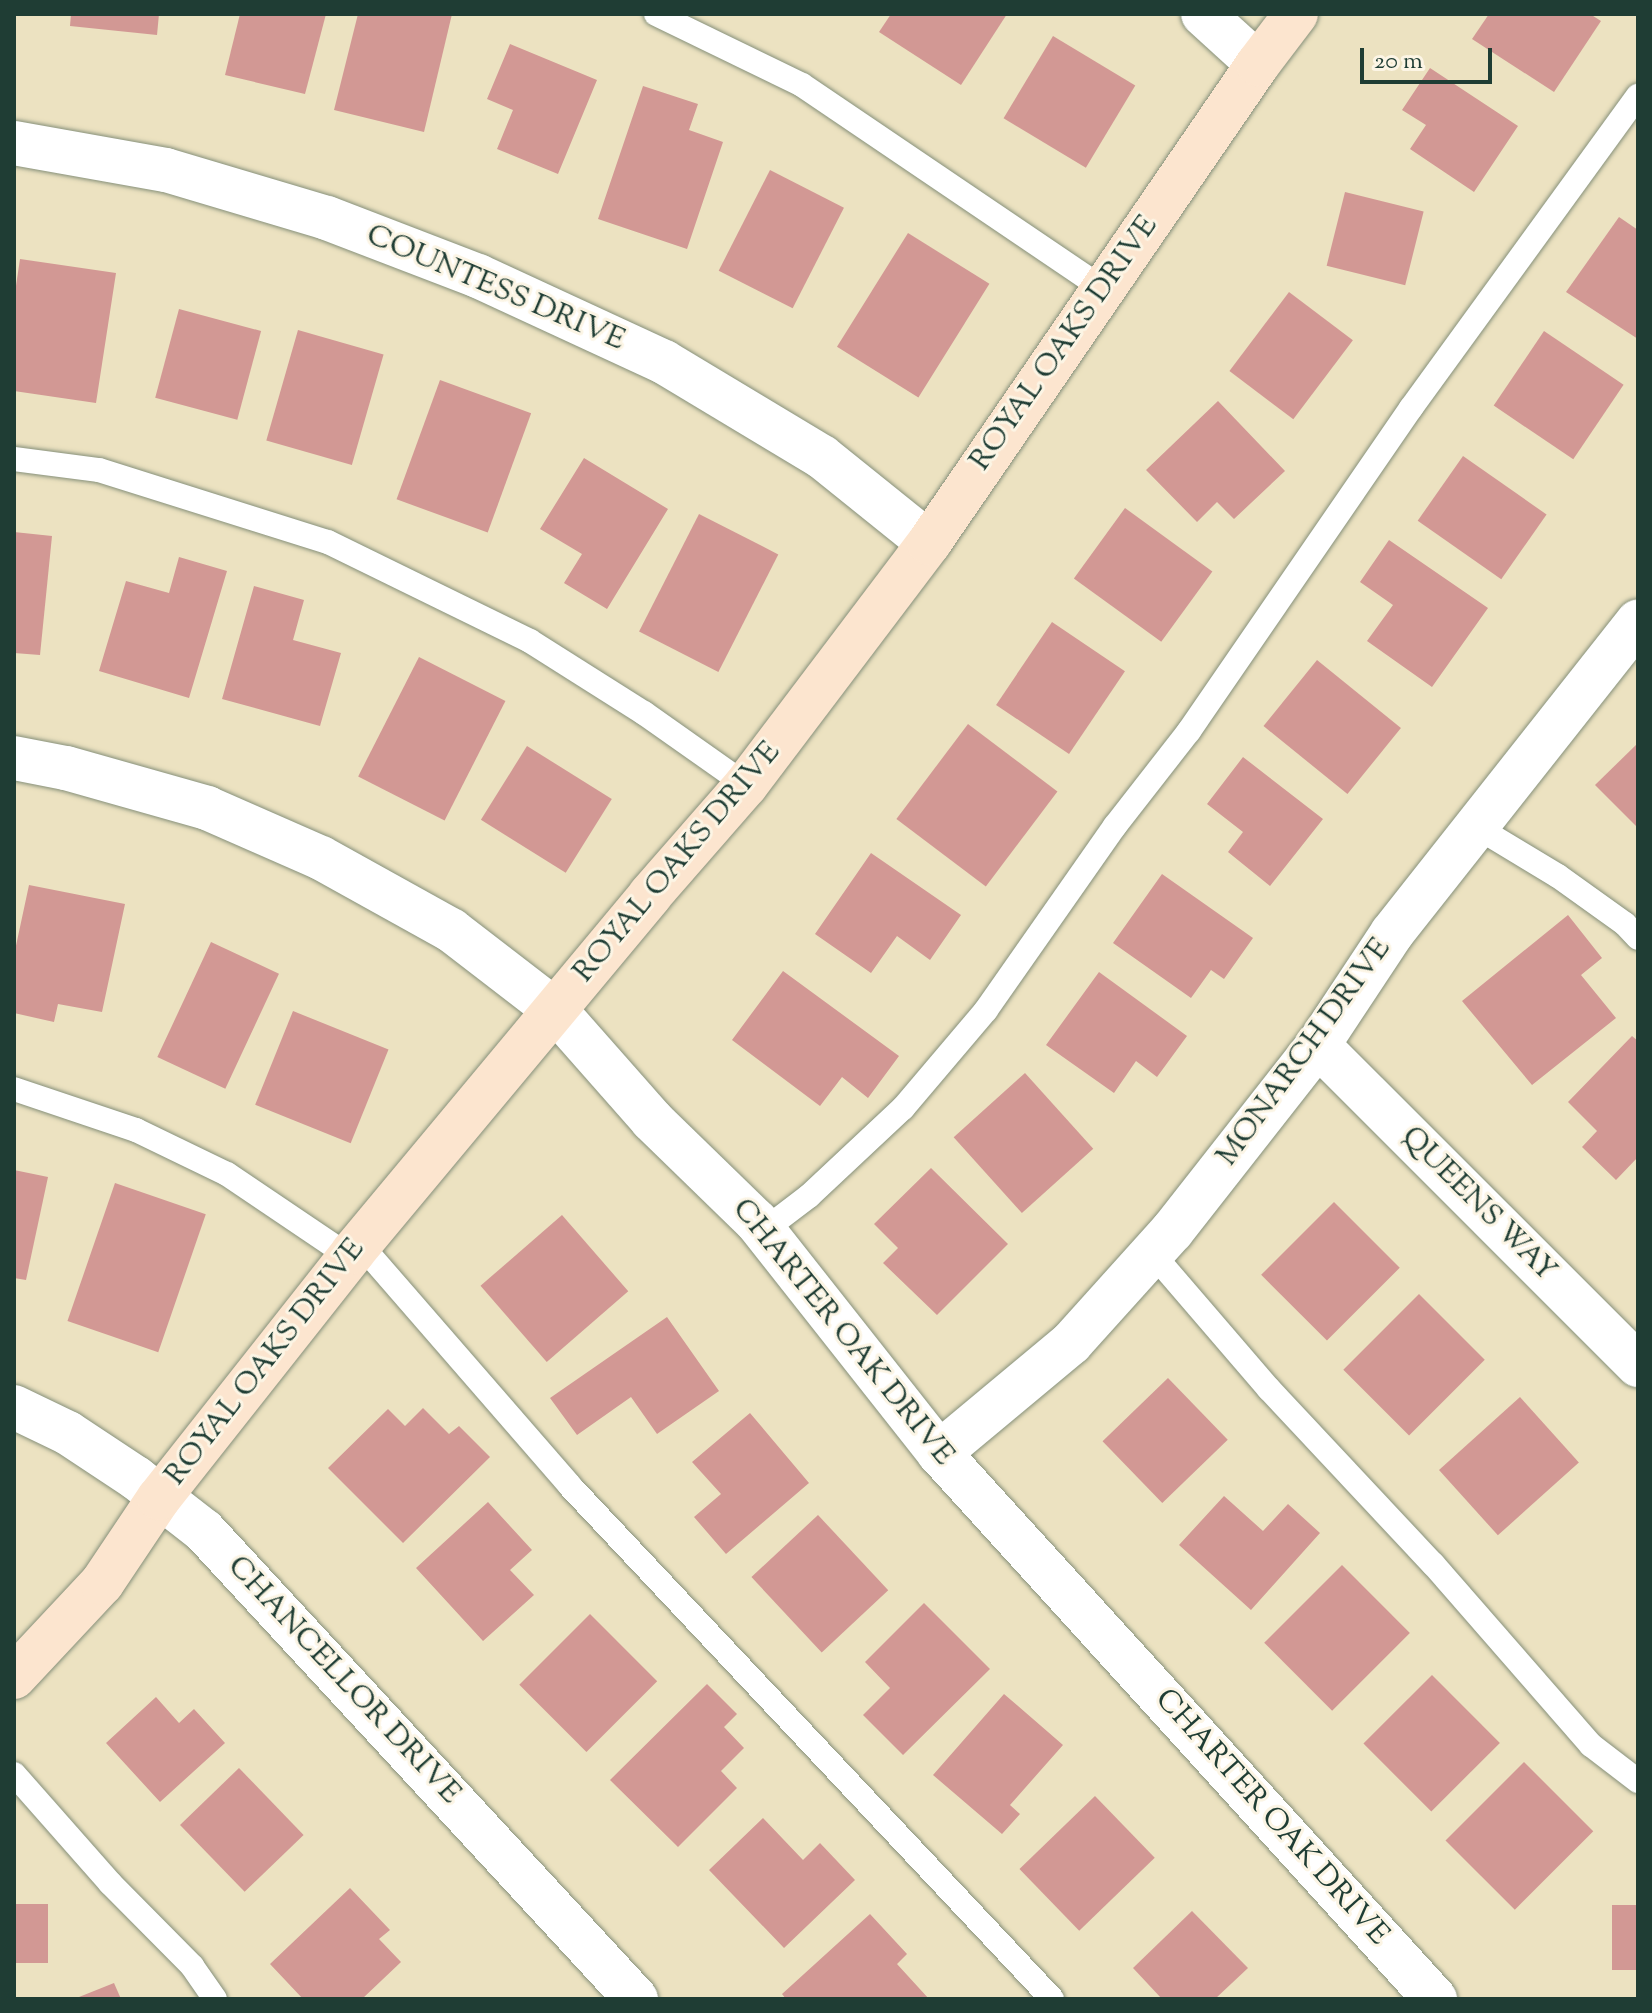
<!DOCTYPE html>
<html>
<head>
<meta charset="utf-8">
<style>
	body { margin:0 }
	#map { position:relative; width:1652px; height:2013px; overflow:hidden; background:#ece2c1; font-family:"Sorts Mill Goudy",serif }
	div>[style] { position:absolute }
	.building>* { inset:0; background:#d29894; transform-origin:0 0 }
	.roads { filter:drop-shadow(0 0 2px #86907a) drop-shadow(0 0 2px #86907a) }
	.lane>* { height:24px; margin:-12px; padding:0 12px; transform-origin:12px; border-radius:12px; background:#fff }
	.street>* { height:44px; margin:-22px; padding:0 22px; transform-origin:22px; border-radius:22px; background:#fff }
	.secondary>* { height:44px; margin:-22px; padding:0 22px; transform-origin:22px; border-radius:22px; background:#fce5cf }
	span { translate:-50% -50%; white-space:nowrap; text-align:center; line-height:1.15; -webkit-text-stroke:6px #fcf5e5; paint-order:stroke }
	.street-label { font-size:30px; color:#1f3d34 }
	.frame { position:absolute; inset:0; border:16px solid #1f3d34; pointer-events:none }
	.scale { position:absolute; left:1360px; top:48px; width:132px; height:36px; box-sizing:border-box; border:4px solid #1f3d34; border-top:0; padding-left:10px; font-size:24px; line-height:28px; white-space:nowrap; color:#1f3d34; -webkit-text-stroke:6px #fcf5e5; paint-order:stroke }
</style>
</head>
<body>
<div id="map">
	<div class="building">
		<div style="clip-path:polygon(71px 14px,159px 14px,157px 35px,70px 26px)"></div>
		<div style="clip-path:polygon(240px 14px,326px 14px,305px 94px,225px 75px)"></div>
		<div style="clip-path:polygon(358px 14px,452px 14px,424px 132px,334px 110px)"></div>
		<div style="clip-path:polygon(891px 14px,1007px 14px,961px 85px,879px 32px)"></div>
		<div style="clip-path:polygon(1489px 14px,1590px 14px,1601px 21px,1554px 92px,1472px 39px)"></div>
		<div style="left:1053px;top:36px;width:96px;height:96px;rotate:31deg"></div>
		<div style="clip-path:polygon(510px 44px,597px 80px,558px 174px,497px 149px,513px 110px,487px 99px)"></div>
		<div style="clip-path:polygon(1430px 68px,1518px 126px,1474px 192px,1410px 149px,1426px 125px,1402px 110px)"></div>
		<div style="clip-path:polygon(643px 86px,698px 104px,689px 130px,723px 142px,687px 249px,598px 219px)"></div>
		<div style="left:770px;top:170px;width:83px;height:113px;rotate:27deg"></div>
		<div style="left:1345px;top:192px;width:81px;height:76px;rotate:14deg"></div>
		<div style="clip-path:polygon(1619px 217px,1638px 230px,1638px 339px,1566px 292px)"></div>
		<div style="left:908px;top:233px;width:96px;height:134px;rotate:32deg"></div>
		<div style="clip-path:polygon(20px 259px,116px 273px,96px 403px,14px 391px,14px 299px)"></div>
		<div style="left:1289px;top:292px;width:80px;height:99px;rotate:37deg"></div>
		<div style="left:179px;top:309px;width:85px;height:92px;rotate:15deg"></div>
		<div style="left:298px;top:330px;width:89px;height:115px;rotate:16deg"></div>
		<div style="left:1544px;top:331px;width:96px;height:90px;rotate:34deg"></div>
		<div style="left:440px;top:380px;width:97px;height:127px;rotate:20deg"></div>
		<div style="clip-path:polygon(1218px 401px,1285px 471px,1234px 519px,1217px 502px,1197px 522px,1146px 470px)"></div>
		<div style="left:1463px;top:456px;width:102px;height:79px;rotate:35deg"></div>
		<div style="clip-path:polygon(584px 458px,668px 509px,607px 609px,564px 583px,582px 554px,540px 529px)"></div>
		<div style="left:1125px;top:508px;width:108px;height:87px;rotate:36deg"></div>
		<div style="left:699px;top:514px;width:89px;height:132px;rotate:27deg"></div>
		<div style="clip-path:polygon(14px 532px,52px 536px,40px 655px,14px 653px)"></div>
		<div style="clip-path:polygon(1389px 540px,1488px 608px,1432px 687px,1367px 641px,1393px 605px,1360px 582px)"></div>
		<div style="clip-path:polygon(179px 557px,227px 571px,189px 698px,99px 671px,126px 581px,169px 593px)"></div>
		<div style="clip-path:polygon(254px 586px,304px 600px,293px 640px,341px 653px,320px 726px,222px 699px)"></div>
		<div style="left:1052px;top:622px;width:88px;height:100px;rotate:34deg"></div>
		<div style="left:419px;top:657px;width:97px;height:134px;rotate:27deg"></div>
		<div style="left:1317px;top:660px;width:108px;height:85px;rotate:39deg"></div>
		<div style="left:968px;top:724px;width:112px;height:119px;rotate:37deg"></div>
		<div style="clip-path:polygon(1638px 743px,1638px 828px,1595px 785px)"></div>
		<div style="left:527px;top:746px;width:100px;height:87px;rotate:32deg"></div>
		<div style="clip-path:polygon(1243px 757px,1323px 819px,1270px 886px,1228px 852px,1243px 832px,1207px 804px)"></div>
		<div style="clip-path:polygon(871px 853px,961px 915px,930px 960px,897px 936px,871px 973px,815px 934px)"></div>
		<div style="clip-path:polygon(1162px 874px,1253px 938px,1224px 979px,1211px 970px,1191px 998px,1113px 943px)"></div>
		<div style="clip-path:polygon(29px 885px,125px 904px,102px 1012px,58px 1004px,54px 1022px,14px 1013px,14px 955px)"></div>
		<div style="clip-path:polygon(1568px 915px,1602px 958px,1581px 975px,1616px 1018px,1532px 1085px,1462px 1001px)"></div>
		<div style="left:211px;top:942px;width:75px;height:127px;rotate:25deg"></div>
		<div style="clip-path:polygon(783px 971px,899px 1056px,868px 1098px,842px 1077px,820px 1106px,732px 1040px)"></div>
		<div style="clip-path:polygon(1099px 972px,1187px 1036px,1157px 1077px,1136px 1061px,1114px 1093px,1046px 1045px)"></div>
		<div style="left:293px;top:1011px;width:103px;height:101px;rotate:22deg"></div>
		<div style="clip-path:polygon(1632px 1036px,1638px 1041px,1638px 1157px,1616px 1180px,1582px 1147px,1597px 1131px,1568px 1102px)"></div>
		<div style="left:1025px;top:1073px;width:102px;height:96px;rotate:48deg"></div>
		<div style="clip-path:polygon(931px 1168px,1008px 1244px,937px 1315px,883px 1263px,898px 1248px,874px 1224px)"></div>
		<div style="clip-path:polygon(14px 1170px,48px 1177px,26px 1280px,14px 1278px)"></div>
		<div style="left:115px;top:1183px;width:96px;height:146px;rotate:19deg"></div>
		<div style="left:1334px;top:1202px;width:93px;height:103px;rotate:45deg"></div>
		<div style="left:562px;top:1215px;width:101px;height:108px;rotate:49deg"></div>
		<div style="left:1419px;top:1294px;width:93px;height:107px;rotate:45deg"></div>
		<div style="clip-path:polygon(667px 1317px,719px 1391px,657px 1434px,631px 1397px,577px 1435px,550px 1398px)"></div>
		<div style="left:1168px;top:1378px;width:86px;height:91px;rotate:46deg"></div>
		<div style="left:1520px;top:1397px;width:88px;height:109px;rotate:48deg"></div>
		<div style="clip-path:polygon(423px 1408px,449px 1434px,459px 1426px,490px 1457px,403px 1543px,328px 1468px,388px 1409px,405px 1426px)"></div>
		<div style="clip-path:polygon(750px 1413px,809px 1483px,726px 1554px,694px 1517px,721px 1494px,692px 1462px)"></div>
		<div style="clip-path:polygon(1224px 1496px,1263px 1531px,1288px 1504px,1320px 1533px,1251px 1610px,1179px 1545px)"></div>
		<div style="clip-path:polygon(488px 1502px,532px 1550px,510px 1570px,534px 1595px,483px 1641px,416px 1568px)"></div>
		<div style="left:818px;top:1515px;width:103px;height:91px;rotate:47deg"></div>
		<div style="left:1342px;top:1565px;width:96px;height:110px;rotate:45deg"></div>
		<div style="clip-path:polygon(924px 1603px,990px 1669px,903px 1755px,863px 1715px,890px 1688px,865px 1662px)"></div>
		<div style="left:590px;top:1614px;width:95px;height:100px;rotate:45deg"></div>
		<div style="left:1432px;top:1675px;width:96px;height:97px;rotate:45deg"></div>
		<div style="clip-path:polygon(707px 1684px,737px 1714px,724px 1727px,744px 1748px,721px 1771px,737px 1788px,678px 1847px,610px 1780px)"></div>
		<div style="clip-path:polygon(1004px 1694px,1063px 1745px,1010px 1805px,1020px 1814px,1002px 1834px,933px 1775px)"></div>
		<div style="clip-path:polygon(156px 1697px,179px 1723px,194px 1709px,225px 1743px,160px 1802px,106px 1743px)"></div>
		<div style="left:1524px;top:1762px;width:98px;height:111px;rotate:45deg"></div>
		<div style="left:239px;top:1768px;width:93px;height:82px;rotate:46deg"></div>
		<div style="left:1095px;top:1796px;width:86px;height:105px;rotate:46deg"></div>
		<div style="clip-path:polygon(763px 1818px,803px 1860px,820px 1843px,855px 1880px,784px 1948px,709px 1870px)"></div>
		<div style="clip-path:polygon(350px 1888px,390px 1930px,379px 1939px,401px 1962px,362px 1999px,303px 1999px,270px 1964px)"></div>
		<div style="left:14px;top:1904px;width:34px;height:59px"></div>
		<div style="left:1612px;top:1905px;width:26px;height:65px"></div>
		<div style="clip-path:polygon(1192px 1911px,1248px 1968px,1215px 1999px,1162px 1999px,1133px 1968px)"></div>
		<div style="clip-path:polygon(870px 1914px,907px 1954px,897px 1964px,929px 1999px,786px 1999px,782px 1994px)"></div>
		<div style="clip-path:polygon(114px 1983px,121px 1999px,74px 1999px)"></div>
	</div>
	<div class="roads">
		<div class="lane">
			<div style="left:656px;top:14px;width:162px;rotate:25.9deg"></div>
			<div style="left:802px;top:85px;width:364px;rotate:34.1deg"></div>
			<div style="left:14px;top:459px;width:86px;rotate:7.4deg"></div>
			<div style="left:99px;top:470px;width:240px;rotate:17.5deg"></div>
			<div style="left:328px;top:542px;width:225px;rotate:26.1deg"></div>
			<div style="left:530px;top:641px;width:135px;rotate:32.3deg"></div>
			<div style="left:644px;top:713px;width:125px;rotate:35.2deg"></div>
			<div style="left:1475px;top:826px;width:97px;rotate:31.1deg"></div>
			<div style="left:1558px;top:876px;width:82px;rotate:35.6deg"></div>
			<div style="left:1625px;top:924px;width:19px;rotate:47deg"></div>
			<div style="left:14px;top:1089px;width:129px;rotate:18.6deg"></div>
			<div style="left:136px;top:1130px;width:101px;rotate:25.8deg"></div>
			<div style="left:227px;top:1174px;width:148px;rotate:34deg"></div>
			<div style="left:763px;top:1231px;width:58px;rotate:-37.3deg"></div>
			<div style="left:809px;top:1196px;width:129px;rotate:-43.1deg"></div>
			<div style="left:903px;top:1108px;width:128px;rotate:-49.7deg"></div>
			<div style="left:986px;top:1010px;width:225px;rotate:-55deg"></div>
			<div style="left:1115px;top:826px;width:120px;rotate:-52.1deg"></div>
			<div style="left:1189px;top:731px;width:392px;rotate:-55.5deg"></div>
			<div style="left:1411px;top:408px;width:386px;rotate:-54deg"></div>
			<div style="left:360px;top:1244px;width:320px;rotate:49deg"></div>
			<div style="left:570px;top:1486px;width:704px;rotate:46.78deg"></div>
			<div style="left:1152px;top:1253px;width:179px;rotate:49.3deg"></div>
			<div style="left:1269px;top:1389px;width:240px;rotate:46.9deg"></div>
			<div style="left:1433px;top:1564px;width:240px;rotate:48.9deg"></div>
			<div style="left:1591px;top:1745px;width:59px;rotate:37.5deg"></div>
			<div style="left:14px;top:1774px;width:145px;rotate:48.6deg"></div>
			<div style="left:110px;top:1883px;width:117px;rotate:45.3deg"></div>
			<div style="left:192px;top:1966px;width:40px;rotate:55.1deg"></div>
		</div>
		<div class="street">
			<div style="left:1203px;top:14px;width:74px;rotate:42.3deg"></div>
			<div style="left:14px;top:143px;width:154px;rotate:10.1deg"></div>
			<div style="left:166px;top:170px;width:168px;rotate:16.6deg"></div>
			<div style="left:327px;top:218px;width:162px;rotate:21deg"></div>
			<div style="left:478px;top:276px;width:205px;rotate:24.8deg"></div>
			<div style="left:664px;top:362px;width:184px;rotate:31deg"></div>
			<div style="left:822px;top:457px;width:137px;rotate:38.8deg"></div>
			<div style="left:14px;top:758px;width:53px;rotate:10.9deg"></div>
			<div style="left:66px;top:768px;width:147px;rotate:15.8deg"></div>
			<div style="left:207px;top:808px;width:124px;rotate:23.7deg"></div>
			<div style="left:321px;top:858px;width:149px;rotate:29deg"></div>
			<div style="left:451px;top:930px;width:133px;rotate:37.6deg"></div>
			<div style="left:556px;top:1011px;width:145px;rotate:48.6deg"></div>
			<div style="left:652px;top:1120px;width:145px;rotate:44.2deg"></div>
			<div style="left:756px;top:1221px;width:295px;rotate:51.7deg"></div>
			<div style="left:939px;top:1453px;width:738px;rotate:47.75deg"></div>
			<div style="left:1318px;top:1045px;width:453px;rotate:45deg"></div>
			<div style="left:14px;top:1407px;width:60px;rotate:25.7deg"></div>
			<div style="left:68px;top:1433px;width:82px;rotate:33.5deg"></div>
			<div style="left:136px;top:1478px;width:86px;rotate:37.9deg"></div>
			<div style="left:204px;top:1531px;width:637px;rotate:47.29deg"></div>
			<div style="left:939px;top:1453px;width:172px;rotate:-39.8deg"></div>
			<div style="left:1071px;top:1343px;width:151px;rotate:-48deg"></div>
			<div style="left:1172px;top:1231px;width:236px;rotate:-51.9deg"></div>
			<div style="left:1318px;top:1045px;width:134px;rotate:-56.5deg"></div>
			<div style="left:1392px;top:933px;width:397px;rotate:-51.7deg"></div>
		</div>
		<div class="secondary">
			<div style="left:14px;top:1677px;width:129px;rotate:-46.9deg"></div>
			<div style="left:102px;top:1583px;width:102px;rotate:-56.2deg"></div>
			<div style="left:159px;top:1498px;width:313px;rotate:-51.7deg"></div>
			<div style="left:353px;top:1252px;width:464px;rotate:-50.2deg"></div>
			<div style="left:650px;top:895px;width:146px;rotate:-48.9deg"></div>
			<div style="left:746px;top:785px;width:303px;rotate:-52.9deg"></div>
			<div style="left:929px;top:543px;width:581px;rotate:-55.52deg"></div>
			<div style="left:1258px;top:64px;width:63px;rotate:-52.8deg"></div>
		</div>
	</div>
	<div class="street-label">
		<span style="left:495px;top:289px;rotate:23deg">COUNTESS DRIVE</span>
		<span style="left:1065px;top:344px;rotate:-55deg">ROYAL OAKS DRIVE</span>
		<span style="left:678px;top:863px;rotate:-50deg">ROYAL OAKS DRIVE</span>
		<span style="left:1305px;top:1053px;rotate:-54deg">MONARCH DRIVE</span>
		<span style="left:1478px;top:1205px;rotate:45deg">QUEENS WAY</span>
		<span style="left:842px;top:1333px;rotate:51deg">CHARTER OAK DRIVE</span>
		<span style="left:266px;top:1363px;rotate:-52deg">ROYAL OAKS DRIVE</span>
		<span style="left:343px;top:1681px;rotate:47deg">CHANCELLOR DRIVE</span>
		<span style="left:1271px;top:1818px;rotate:48deg">CHARTER OAK DRIVE</span>
	</div>
	<div class="frame"></div>
	<div class="scale">20 m</div>
</div>
</body>
</html>
